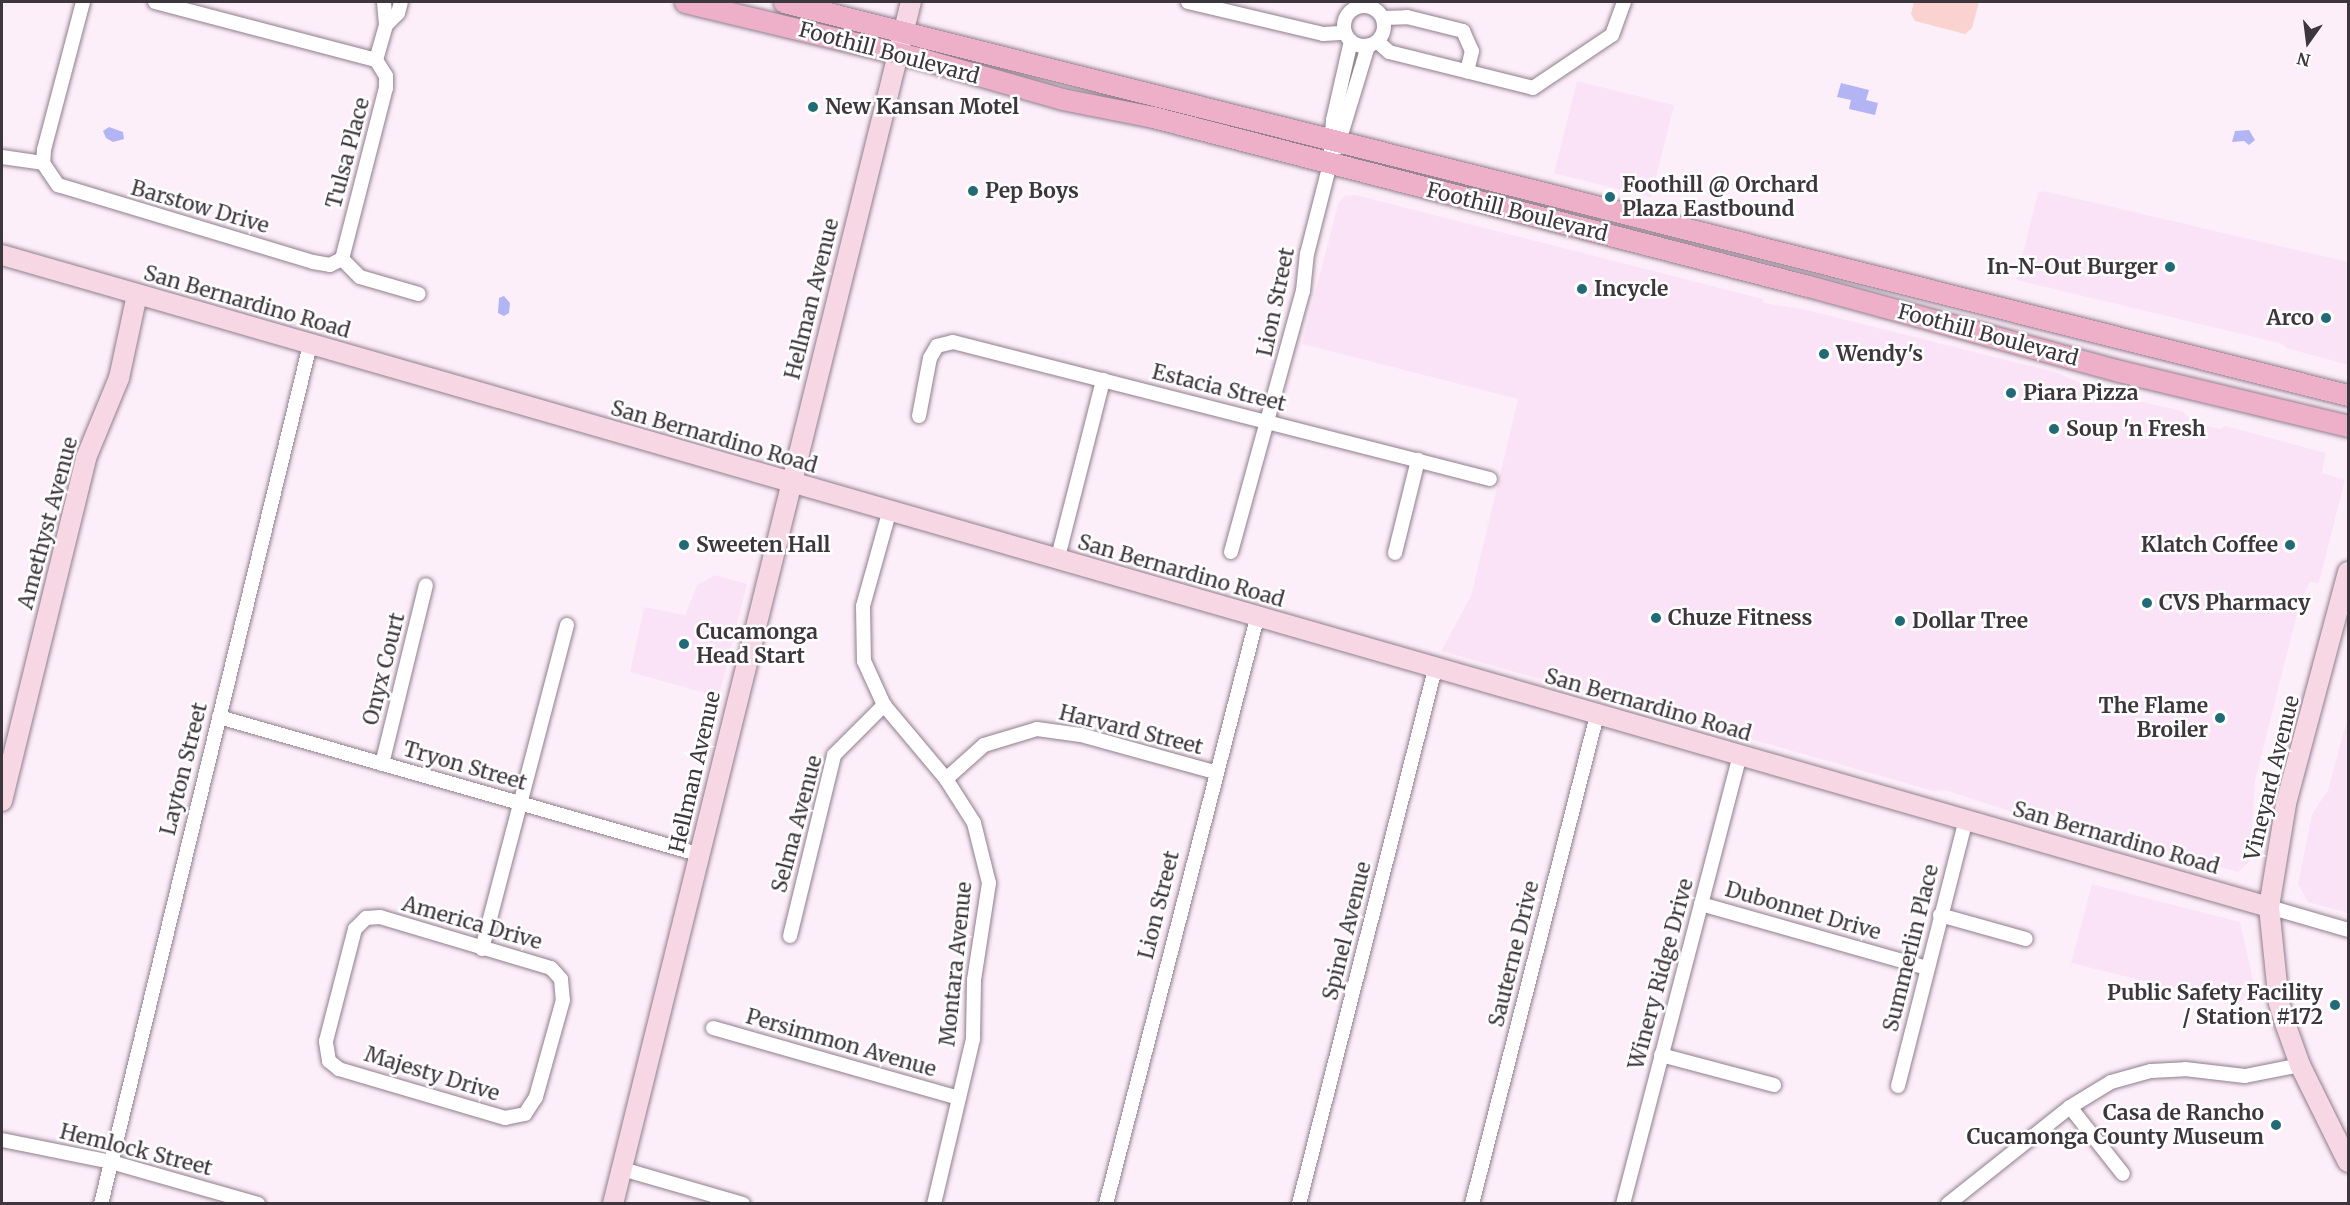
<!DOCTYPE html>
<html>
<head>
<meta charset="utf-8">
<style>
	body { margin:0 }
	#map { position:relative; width:2350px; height:1205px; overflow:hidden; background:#fdeffa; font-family:Merriweather,serif }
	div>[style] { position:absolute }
	.built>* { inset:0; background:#fbe3f7; transform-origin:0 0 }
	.green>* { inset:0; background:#fad2d0 }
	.water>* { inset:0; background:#b2b4f4 }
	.roads { filter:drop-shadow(0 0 2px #8f7f8c) drop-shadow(0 0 2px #8f7f8c) }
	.street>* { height:14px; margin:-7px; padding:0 7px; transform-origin:7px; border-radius:7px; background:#fff }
	.street>.ring { margin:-7px; padding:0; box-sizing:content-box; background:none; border:14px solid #fff; border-radius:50% }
	.secondary>* { height:20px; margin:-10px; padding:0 10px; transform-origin:10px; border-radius:10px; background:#f7d7e3 }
	.primary>* { height:21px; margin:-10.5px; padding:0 10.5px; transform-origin:10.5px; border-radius:10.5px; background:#eeb0c8 }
	.dots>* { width:16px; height:16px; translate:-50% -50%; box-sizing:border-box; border:3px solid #fff; border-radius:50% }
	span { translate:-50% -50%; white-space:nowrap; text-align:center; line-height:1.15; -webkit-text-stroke:5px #fff; paint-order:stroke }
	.street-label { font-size:21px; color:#3d363c }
	.poi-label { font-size:21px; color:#3d363c; font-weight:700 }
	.left { translate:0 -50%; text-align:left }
	.right { translate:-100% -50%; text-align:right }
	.frame { position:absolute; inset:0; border:3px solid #3d363c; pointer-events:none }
	.north { position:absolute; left:2278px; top:12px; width:60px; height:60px; -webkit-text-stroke:4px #fff; paint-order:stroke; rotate:194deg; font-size:16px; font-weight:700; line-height:24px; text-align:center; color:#3d363c }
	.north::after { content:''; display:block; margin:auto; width:21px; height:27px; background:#3d363c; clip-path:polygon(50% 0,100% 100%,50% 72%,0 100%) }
</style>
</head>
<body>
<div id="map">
	<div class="built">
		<div style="left:1577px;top:81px;width:100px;height:95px;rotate:14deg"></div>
		<div style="clip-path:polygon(2044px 191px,2348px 262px,2348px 365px,2286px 348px,2283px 344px,2016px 280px,2038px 193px)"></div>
		<div style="clip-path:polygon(1356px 195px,1763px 299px,1764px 303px,1803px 309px,2058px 373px,2100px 392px,2182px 411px,2195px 423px,2220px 429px,2226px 426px,2326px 453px,2322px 473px,2345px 480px,2320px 579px,2318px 583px,2310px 582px,2299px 606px,2255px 781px,2250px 861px,2238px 872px,2091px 830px,2077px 821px,2051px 815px,2042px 822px,1945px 790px,1933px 791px,1441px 651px,1471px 596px,1518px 399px,1302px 344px,1338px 204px,1344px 196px)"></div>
		<div style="clip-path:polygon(715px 575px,747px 584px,719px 697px,630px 672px,644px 607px,685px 615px,697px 585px)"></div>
		<div style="clip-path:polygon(2348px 716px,2348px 913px,2308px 902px,2298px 884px,2312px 814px,2328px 790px)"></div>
		<div style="clip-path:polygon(2092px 884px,2240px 922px,2255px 989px,2237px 1004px,2071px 963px)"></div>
	</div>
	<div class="green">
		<div style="clip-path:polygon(1914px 2px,1979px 2px,1972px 28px,1965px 34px,1915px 21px,1911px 14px)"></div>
	</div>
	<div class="water">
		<div style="clip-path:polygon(1841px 83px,1869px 90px,1866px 100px,1878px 103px,1875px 115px,1849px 109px,1851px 100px,1837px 97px)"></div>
		<div style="clip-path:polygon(109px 127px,123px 132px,124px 139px,113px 142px,106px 138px,103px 131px)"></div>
		<div style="clip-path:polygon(2249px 130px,2255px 140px,2249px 145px,2244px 141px,2232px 142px,2235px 131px)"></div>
		<div style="clip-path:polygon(504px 296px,510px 303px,509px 313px,504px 316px,498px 313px,499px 298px)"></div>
	</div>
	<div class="roads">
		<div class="street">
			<div style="left:83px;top:2px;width:153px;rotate:104.8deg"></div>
			<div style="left:44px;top:150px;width:13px;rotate:94deg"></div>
			<div style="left:43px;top:163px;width:27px;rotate:56deg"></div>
			<div style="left:58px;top:185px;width:266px;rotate:16.8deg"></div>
			<div style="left:313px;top:262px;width:17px;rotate:10deg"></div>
			<div style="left:330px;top:265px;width:13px;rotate:-27deg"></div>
			<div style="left:155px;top:2px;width:228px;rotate:14.7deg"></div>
			<div style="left:1188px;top:2px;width:139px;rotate:13.3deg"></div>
			<div style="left:1323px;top:34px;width:22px;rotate:-3deg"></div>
			<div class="ring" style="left:1344px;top:6px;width:26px;height:26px"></div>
			<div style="left:1383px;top:18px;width:24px;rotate:-2deg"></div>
			<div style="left:1407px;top:17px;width:58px;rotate:14deg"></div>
			<div style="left:1463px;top:31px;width:22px;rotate:66deg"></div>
			<div style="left:1472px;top:51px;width:21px;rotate:104deg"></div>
			<div style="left:386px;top:25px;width:17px;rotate:-45deg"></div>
			<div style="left:398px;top:13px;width:11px;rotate:-75deg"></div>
			<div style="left:1378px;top:42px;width:15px;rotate:42deg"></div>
			<div style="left:1389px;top:52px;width:148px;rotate:14deg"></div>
			<div style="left:1533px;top:88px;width:95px;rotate:-33.9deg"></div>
			<div style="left:1612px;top:35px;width:35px;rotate:-70deg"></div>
			<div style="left:376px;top:60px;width:36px;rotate:-74deg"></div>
			<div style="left:386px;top:25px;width:23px;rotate:-95deg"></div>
			<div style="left:1337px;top:148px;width:107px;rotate:-73.1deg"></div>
			<div style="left:2px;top:157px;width:41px;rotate:8.3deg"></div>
			<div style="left:342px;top:259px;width:177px;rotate:-75.6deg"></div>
			<div style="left:386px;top:88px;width:12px;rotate:-90deg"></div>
			<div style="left:386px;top:76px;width:19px;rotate:-122deg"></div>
			<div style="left:342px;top:259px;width:25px;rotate:45deg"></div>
			<div style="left:360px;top:277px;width:61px;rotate:16.1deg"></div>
			<div style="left:919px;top:416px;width:59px;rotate:-79.3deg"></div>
			<div style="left:930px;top:358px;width:14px;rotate:-60deg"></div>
			<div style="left:937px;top:346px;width:16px;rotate:-14deg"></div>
			<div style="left:953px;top:342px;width:554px;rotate:14.31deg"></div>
			<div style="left:889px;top:513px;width:97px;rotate:105.6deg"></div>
			<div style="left:863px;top:606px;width:55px;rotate:89deg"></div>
			<div style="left:864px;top:661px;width:48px;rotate:65.6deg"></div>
			<div style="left:884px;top:705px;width:97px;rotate:50deg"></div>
			<div style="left:946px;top:779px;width:52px;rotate:57.5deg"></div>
			<div style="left:974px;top:823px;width:62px;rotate:76deg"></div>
			<div style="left:989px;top:883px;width:98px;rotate:98.8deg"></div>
			<div style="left:974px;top:980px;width:59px;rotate:91deg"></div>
			<div style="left:973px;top:1039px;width:170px;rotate:103.3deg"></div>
			<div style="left:1231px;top:552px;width:271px;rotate:-74.6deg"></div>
			<div style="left:1303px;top:291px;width:37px;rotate:-84deg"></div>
			<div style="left:1307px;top:254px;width:93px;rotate:-75.7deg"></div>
			<div style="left:1330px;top:164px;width:44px;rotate:-86.1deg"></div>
			<div style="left:1333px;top:120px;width:81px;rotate:-77.2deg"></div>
			<div style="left:1395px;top:553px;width:96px;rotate:-76.1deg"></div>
			<div style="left:1057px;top:561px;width:187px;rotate:-75.7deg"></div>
			<div style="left:219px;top:717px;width:501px;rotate:15.98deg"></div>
			<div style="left:382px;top:764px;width:184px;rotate:-76.2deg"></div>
			<div style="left:946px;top:779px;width:51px;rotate:-41.8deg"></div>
			<div style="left:984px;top:745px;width:55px;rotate:-16.8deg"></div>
			<div style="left:1037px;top:729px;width:44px;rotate:7.8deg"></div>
			<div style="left:1081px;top:735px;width:138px;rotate:15.5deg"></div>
			<div style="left:1701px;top:904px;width:235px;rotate:15.8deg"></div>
			<div style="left:2269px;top:907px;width:82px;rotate:16.2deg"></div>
			<div style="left:1940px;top:915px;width:89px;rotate:15.6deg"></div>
			<div style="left:380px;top:917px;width:178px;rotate:16.6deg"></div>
			<div style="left:551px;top:968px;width:15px;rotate:48deg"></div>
			<div style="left:561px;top:979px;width:21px;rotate:85deg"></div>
			<div style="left:563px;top:1000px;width:101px;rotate:105.6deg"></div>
			<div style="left:536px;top:1097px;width:20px;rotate:123deg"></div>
			<div style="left:525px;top:1114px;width:20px;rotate:169deg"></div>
			<div style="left:505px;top:1118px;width:173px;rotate:-163.6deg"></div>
			<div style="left:339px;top:1069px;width:13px;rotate:-141deg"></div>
			<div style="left:329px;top:1061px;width:20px;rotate:-99deg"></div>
			<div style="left:326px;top:1041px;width:116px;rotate:-75.5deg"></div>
			<div style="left:355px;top:929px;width:16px;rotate:-45deg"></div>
			<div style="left:366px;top:918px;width:14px;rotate:-4deg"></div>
			<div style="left:790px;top:936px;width:186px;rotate:-76.3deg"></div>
			<div style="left:834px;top:755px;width:71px;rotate:-45deg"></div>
			<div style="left:482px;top:949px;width:335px;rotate:-75.3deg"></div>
			<div style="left:713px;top:1028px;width:255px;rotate:15.9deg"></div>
			<div style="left:1661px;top:1055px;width:117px;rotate:14.9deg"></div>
			<div style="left:1898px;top:1086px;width:275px;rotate:-75.7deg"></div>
			<div style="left:2070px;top:1107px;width:85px;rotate:51.7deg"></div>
			<div style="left:2px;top:1140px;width:111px;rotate:11.4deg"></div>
			<div style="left:111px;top:1162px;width:153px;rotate:15.9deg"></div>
			<div style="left:622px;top:1169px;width:126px;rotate:16.1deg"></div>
			<div style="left:101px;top:1204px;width:884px;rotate:-76.33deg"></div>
			<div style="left:1106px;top:1204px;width:605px;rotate:-75.55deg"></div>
			<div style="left:1299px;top:1204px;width:552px;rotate:-75.74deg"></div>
			<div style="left:1472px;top:1204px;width:505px;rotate:-75.66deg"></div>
			<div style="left:1623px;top:1204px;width:463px;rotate:-75.4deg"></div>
			<div style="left:1948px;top:1204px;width:156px;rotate:-38.5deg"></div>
			<div style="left:2070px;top:1107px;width:48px;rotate:-31.4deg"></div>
			<div style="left:2111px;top:1082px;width:41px;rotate:-15.4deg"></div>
			<div style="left:2151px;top:1071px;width:34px;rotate:-3deg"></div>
			<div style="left:2185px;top:1069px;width:60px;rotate:6.7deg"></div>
			<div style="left:2245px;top:1076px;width:56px;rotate:-11.3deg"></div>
		</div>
		<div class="secondary">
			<div style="left:2px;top:255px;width:2359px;rotate:16.05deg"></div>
			<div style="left:2348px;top:572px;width:240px;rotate:105deg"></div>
			<div style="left:2286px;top:804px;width:104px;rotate:99.4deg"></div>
			<div style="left:2269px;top:907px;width:97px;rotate:84.1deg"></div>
			<div style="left:2279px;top:1003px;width:21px;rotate:73deg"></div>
			<div style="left:2285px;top:1023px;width:45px;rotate:70.3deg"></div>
			<div style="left:2300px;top:1065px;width:108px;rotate:63.7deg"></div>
			<div style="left:2px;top:801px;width:353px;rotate:-76.2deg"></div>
			<div style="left:86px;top:458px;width:87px;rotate:-67.6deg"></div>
			<div style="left:119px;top:378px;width:85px;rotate:-77.8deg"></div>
			<div style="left:613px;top:1204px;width:1238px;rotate:-76.08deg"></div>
		</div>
		<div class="primary">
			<div style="left:685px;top:2px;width:244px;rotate:13.5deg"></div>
			<div style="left:922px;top:59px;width:146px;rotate:15.9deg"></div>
			<div style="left:1062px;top:99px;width:93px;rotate:11.2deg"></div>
			<div style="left:1153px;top:117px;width:676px;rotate:14.47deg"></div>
			<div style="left:1808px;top:286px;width:322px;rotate:15.3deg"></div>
			<div style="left:2119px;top:371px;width:236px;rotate:13.5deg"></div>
			<div style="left:784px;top:2px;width:1613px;rotate:14.11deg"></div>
		</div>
	</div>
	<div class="dots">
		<div style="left:813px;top:107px;background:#226b76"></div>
		<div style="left:973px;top:191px;background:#226b76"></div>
		<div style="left:1610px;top:197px;background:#226b76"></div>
		<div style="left:2170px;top:267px;background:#226b76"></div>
		<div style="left:1582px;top:289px;background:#226b76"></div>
		<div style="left:2326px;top:318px;background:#226b76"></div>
		<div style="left:1824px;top:354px;background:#226b76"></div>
		<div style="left:2011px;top:393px;background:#226b76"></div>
		<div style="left:2054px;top:429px;background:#226b76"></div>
		<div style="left:684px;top:545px;background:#226b76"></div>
		<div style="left:2290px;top:545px;background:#226b76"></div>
		<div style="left:2147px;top:603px;background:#226b76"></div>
		<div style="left:1656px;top:618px;background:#226b76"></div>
		<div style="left:1900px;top:621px;background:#226b76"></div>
		<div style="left:684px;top:644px;background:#226b76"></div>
		<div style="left:2220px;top:718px;background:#226b76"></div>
		<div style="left:2335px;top:1005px;background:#226b76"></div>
		<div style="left:2276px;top:1125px;background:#226b76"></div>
	</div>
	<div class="street-label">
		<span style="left:889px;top:53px;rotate:15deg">Foothill Boulevard</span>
		<span style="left:348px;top:153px;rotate:-75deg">Tulsa Place</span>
		<span style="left:200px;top:207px;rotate:16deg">Barstow Drive</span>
		<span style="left:1517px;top:212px;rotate:14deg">Foothill Boulevard</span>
		<span style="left:812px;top:299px;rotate:-76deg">Hellman Avenue</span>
		<span style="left:247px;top:302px;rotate:16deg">San Bernardino Road</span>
		<span style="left:1276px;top:302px;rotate:-78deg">Lion Street</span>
		<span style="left:1988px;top:335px;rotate:15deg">Foothill Boulevard</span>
		<span style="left:1219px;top:388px;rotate:14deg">Estacia Street</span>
		<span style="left:714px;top:437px;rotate:16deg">San Bernardino Road</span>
		<span style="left:48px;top:523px;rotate:-75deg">Amethyst Avenue</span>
		<span style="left:1181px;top:571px;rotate:16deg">San Bernardino Road</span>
		<span style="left:384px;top:669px;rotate:-76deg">Onyx Court</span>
		<span style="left:1648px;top:705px;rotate:16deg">San Bernardino Road</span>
		<span style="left:1131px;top:730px;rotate:14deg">Harvard Street</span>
		<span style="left:465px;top:766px;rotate:16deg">Tryon Street</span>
		<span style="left:184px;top:769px;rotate:-76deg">Layton Street</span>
		<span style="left:695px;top:772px;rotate:-77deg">Hellman Avenue</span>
		<span style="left:2272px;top:778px;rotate:-76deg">Vineyard Avenue</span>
		<span style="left:797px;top:824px;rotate:-75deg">Selma Avenue</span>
		<span style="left:2116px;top:838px;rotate:16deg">San Bernardino Road</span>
		<span style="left:1159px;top:905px;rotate:-76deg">Lion Street</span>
		<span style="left:1803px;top:911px;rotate:16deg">Dubonnet Drive</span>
		<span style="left:472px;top:923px;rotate:16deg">America Drive</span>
		<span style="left:1347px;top:931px;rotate:-76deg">Spinel Avenue</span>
		<span style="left:1911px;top:948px;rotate:-76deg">Summerlin Place</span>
		<span style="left:1514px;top:954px;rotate:-76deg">Sauterne Drive</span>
		<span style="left:956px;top:964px;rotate:-84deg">Montara Avenue</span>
		<span style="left:1661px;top:974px;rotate:-75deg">Winery Ridge Drive</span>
		<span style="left:841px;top:1043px;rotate:16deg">Persimmon Avenue</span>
		<span style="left:432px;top:1074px;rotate:17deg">Majesty Drive</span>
		<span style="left:136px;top:1150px;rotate:14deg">Hemlock Street</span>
	</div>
	<div class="poi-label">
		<span class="left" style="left:825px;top:107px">New Kansan Motel</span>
		<span class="left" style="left:1622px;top:197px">Foothill @ Orchard<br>Plaza Eastbound</span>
		<span class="left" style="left:985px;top:191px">Pep Boys</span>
		<span class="right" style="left:2158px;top:267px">In-N-Out Burger</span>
		<span class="left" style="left:1594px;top:289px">Incycle</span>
		<span class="right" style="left:2314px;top:318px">Arco</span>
		<span class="left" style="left:1836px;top:354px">Wendy's</span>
		<span class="left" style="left:2023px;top:393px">Piara Pizza</span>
		<span class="left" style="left:2066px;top:429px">Soup 'n Fresh</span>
		<span class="left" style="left:696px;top:545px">Sweeten Hall</span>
		<span class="right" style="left:2278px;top:545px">Klatch Coffee</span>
		<span class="left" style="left:2159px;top:603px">CVS Pharmacy</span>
		<span class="left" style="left:1668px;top:618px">Chuze Fitness</span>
		<span class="left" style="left:1912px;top:621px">Dollar Tree</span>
		<span class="left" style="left:696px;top:644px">Cucamonga<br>Head Start</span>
		<span class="right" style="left:2208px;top:718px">The Flame<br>Broiler</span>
		<span class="right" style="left:2323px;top:1005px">Public Safety Facility<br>/ Station #172</span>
		<span class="right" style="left:2264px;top:1125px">Casa de Rancho<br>Cucamonga County Museum</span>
	</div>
	<div class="frame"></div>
	<div class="north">N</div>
</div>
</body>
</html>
